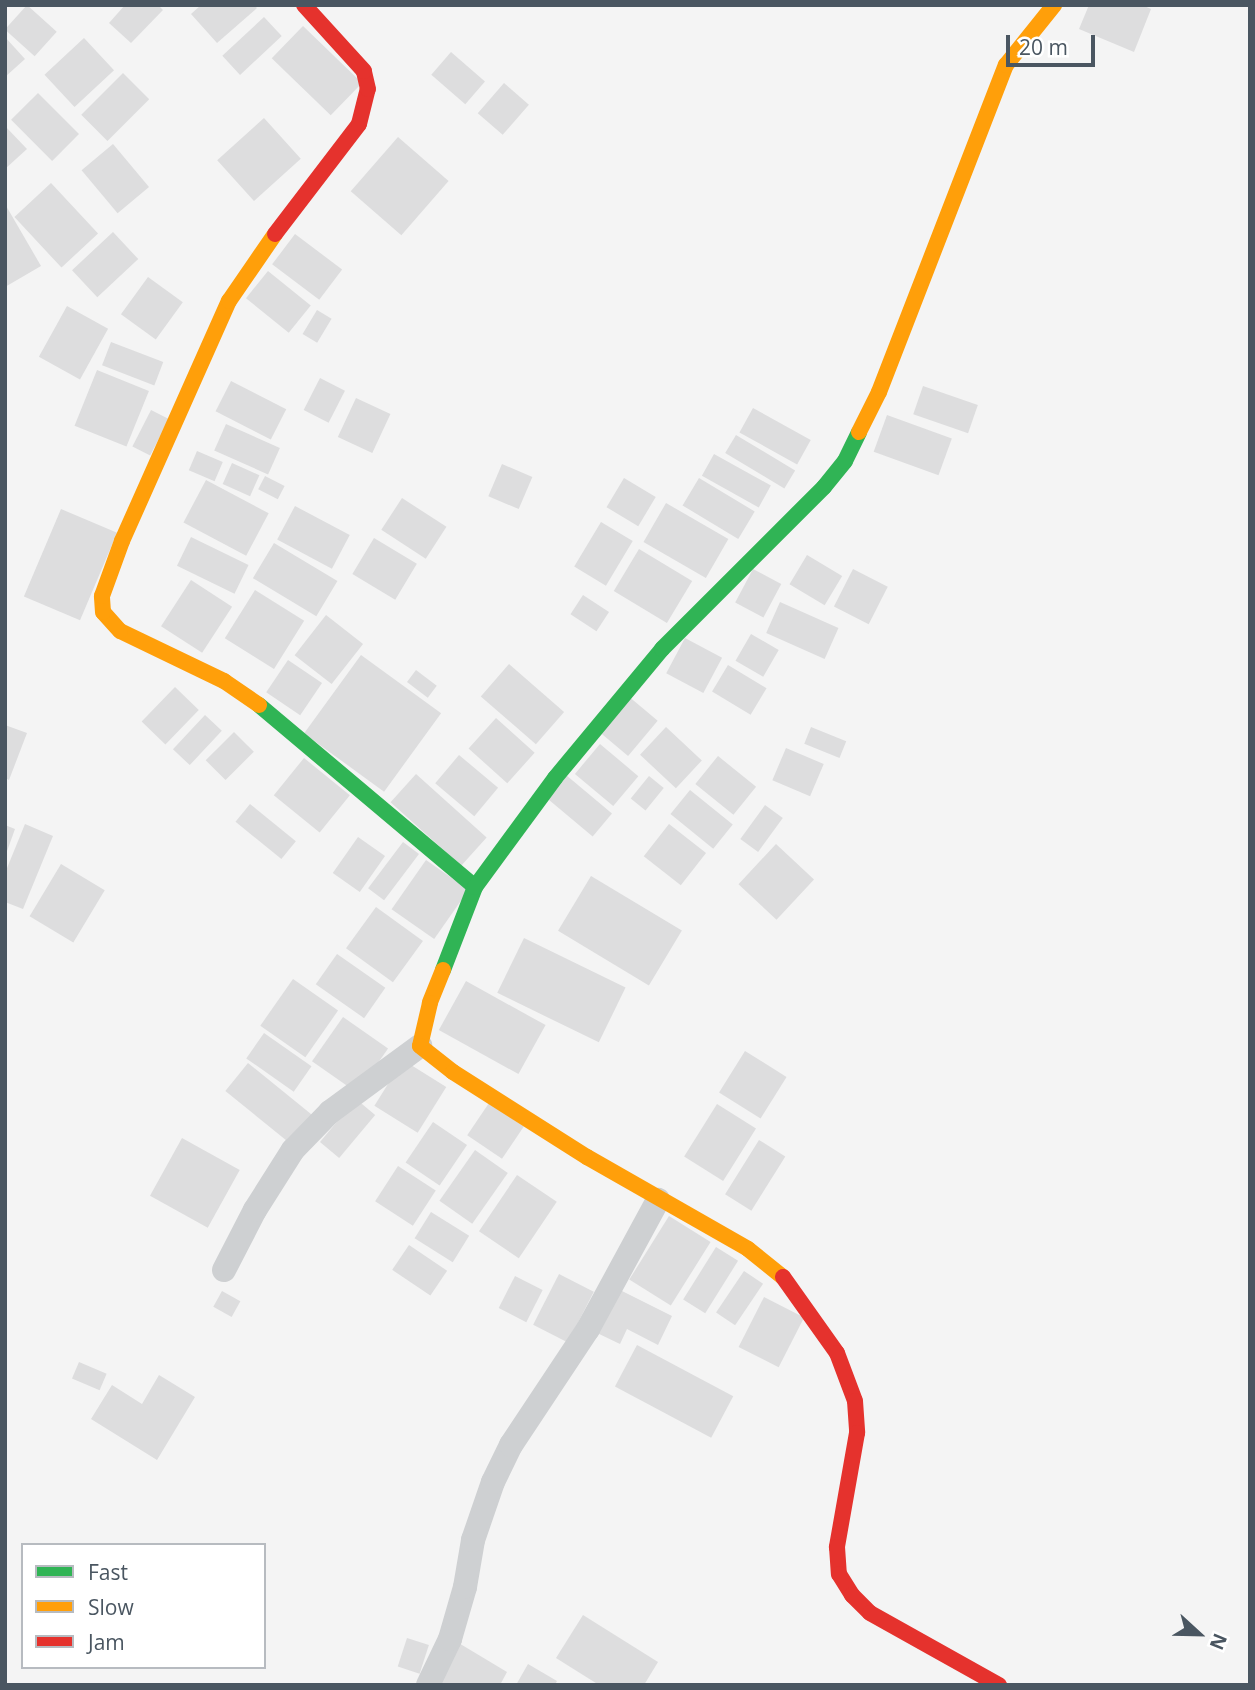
<!DOCTYPE html>
<html>
<head>
<meta charset="utf-8">
<style>
	body { margin:0 }
	#map { position:relative; width:1255px; height:1690px; overflow:hidden; background:#f4f4f4; font-family:"Open Sans",sans-serif }
	div>[style] { position:absolute }
	.building>* { inset:0; background:#ddddde; transform-origin:0 0 }
	.street>* { height:24px; margin:-12px; padding:0 12px; transform-origin:12px; border-radius:12px; background:#ced0d2 }
	.fast>* { height:16px; margin:-8px; padding:0 8px; transform-origin:8px; border-radius:8px; background:#30b455 }
	.slow>* { height:16px; margin:-8px; padding:0 8px; transform-origin:8px; border-radius:8px; background:#ff9f0a }
	.jam>* { height:16px; margin:-8px; padding:0 8px; transform-origin:8px; border-radius:8px; background:#e5322d }
	span { translate:-50% -50%; white-space:nowrap; text-align:center; line-height:1.15; -webkit-text-stroke:5px #fff; paint-order:stroke }
	.frame { position:absolute; inset:0; border:7px solid #4a5661; pointer-events:none }
	.legend { position:absolute; left:21px; top:1543px; width:245px; height:126px; box-sizing:border-box; background:#fff; border:2px solid #b7bbc0; margin:0; padding:9px 12px; list-style:none; font-size:21px; color:#4a5661 }
	.legend li { display:flex; align-items:center; gap:14px; height:35px }
	.legend b { width:35px; border:2px solid #b7bbc0 }
	.north { position:absolute; left:1164px; top:1599px; width:70px; height:70px; -webkit-text-stroke:5px #fff; paint-order:stroke; rotate:112deg; font-size:19px; font-weight:700; line-height:28px; text-align:center; color:#4a5661 }
	.north::after { content:''; display:block; margin:auto; width:24px; height:32px; background:#4a5661; clip-path:polygon(50% 0,100% 100%,50% 72%,0 100%) }
	.scale { position:absolute; left:1006px; top:35px; width:89px; height:32px; box-sizing:border-box; border:4px solid #4a5661; border-top:0; padding-left:9px; font-size:21px; line-height:24px; white-space:nowrap; color:#4a5661; -webkit-text-stroke:5px #fff; paint-order:stroke }
</style>
</head>
<body>
<div id="map">
	<div class="building">
		<div style="left:27px;top:5px;width:40px;height:33px;rotate:42deg"></div>
		<div style="clip-path:polygon(125px 5px,158px 5px,163px 10px,131px 43px,109px 23px)"></div>
		<div style="clip-path:polygon(201px 5px,254px 5px,257px 8px,217px 43px,191px 14px)"></div>
		<div style="clip-path:polygon(1089px 5px,1142px 5px,1151px 9px,1134px 52px,1079px 29px)"></div>
		<div style="left:264px;top:17px;width:26px;height:57px;rotate:47deg"></div>
		<div style="left:303px;top:26px;width:82px;height:45px;rotate:44deg"></div>
		<div style="clip-path:polygon(5px 37px,25px 59px,5px 77px)"></div>
		<div style="left:84px;top:38px;width:44px;height:54px;rotate:47deg"></div>
		<div style="left:451px;top:52px;width:45px;height:30px;rotate:41deg"></div>
		<div style="left:123px;top:73px;width:37px;height:59px;rotate:45deg"></div>
		<div style="left:504px;top:83px;width:33px;height:40px;rotate:41deg"></div>
		<div style="left:38px;top:93px;width:58px;height:38px;rotate:45deg"></div>
		<div style="left:264px;top:118px;width:55px;height:63px;rotate:48deg"></div>
		<div style="clip-path:polygon(5px 126px,27px 149px,5px 169px)"></div>
		<div style="left:398px;top:137px;width:67px;height:72px;rotate:41deg"></div>
		<div style="left:113px;top:144px;width:56px;height:41px;rotate:50deg"></div>
		<div style="left:51px;top:183px;width:69px;height:50px;rotate:47deg"></div>
		<div style="clip-path:polygon(5px 204px,41px 266px,5px 287px)"></div>
		<div style="left:113px;top:232px;width:37px;height:56px;rotate:47deg"></div>
		<div style="left:295px;top:234px;width:59px;height:38px;rotate:37deg"></div>
		<div style="left:268px;top:271px;width:55px;height:35px;rotate:39deg"></div>
		<div style="left:148px;top:277px;width:43px;height:46px;rotate:36deg"></div>
		<div style="left:67px;top:306px;width:47px;height:58px;rotate:29deg"></div>
		<div style="left:317px;top:310px;width:17px;height:28px;rotate:31deg"></div>
		<div style="left:111px;top:342px;width:56px;height:25px;rotate:21deg"></div>
		<div style="left:97px;top:370px;width:56px;height:60px;rotate:22deg"></div>
		<div style="left:320px;top:378px;width:28px;height:36px;rotate:27deg"></div>
		<div style="left:231px;top:381px;width:62px;height:34px;rotate:27deg"></div>
		<div style="left:923px;top:386px;width:58px;height:30px;rotate:19deg"></div>
		<div style="left:356px;top:398px;width:38px;height:43px;rotate:25deg"></div>
		<div style="left:753px;top:408px;width:66px;height:28px;rotate:29deg"></div>
		<div style="left:151px;top:410px;width:20px;height:41px;rotate:27deg"></div>
		<div style="left:887px;top:415px;width:69px;height:39px;rotate:20deg"></div>
		<div style="left:226px;top:424px;width:59px;height:29px;rotate:24deg"></div>
		<div style="left:736px;top:435px;width:69px;height:21px;rotate:31deg"></div>
		<div style="left:197px;top:451px;width:28px;height:21px;rotate:23deg"></div>
		<div style="left:714px;top:454px;width:65px;height:25px;rotate:29deg"></div>
		<div style="left:232px;top:463px;width:30px;height:23px;rotate:24deg"></div>
		<div style="left:502px;top:464px;width:33px;height:35px;rotate:23deg"></div>
		<div style="left:265px;top:476px;width:22px;height:15px;rotate:27deg"></div>
		<div style="left:624px;top:478px;width:37px;height:34px;rotate:31deg"></div>
		<div style="left:699px;top:478px;width:65px;height:32px;rotate:31deg"></div>
		<div style="left:206px;top:480px;width:71px;height:48px;rotate:28deg"></div>
		<div style="left:402px;top:498px;width:53px;height:38px;rotate:33deg"></div>
		<div style="left:666px;top:503px;width:72px;height:45px;rotate:30deg"></div>
		<div style="left:295px;top:506px;width:62px;height:38px;rotate:28deg"></div>
		<div style="left:61px;top:509px;width:61px;height:95px;rotate:23deg"></div>
		<div style="left:601px;top:522px;width:37px;height:52px;rotate:31deg"></div>
		<div style="left:191px;top:537px;width:64px;height:32px;rotate:26deg"></div>
		<div style="left:374px;top:538px;width:50px;height:42px;rotate:31deg"></div>
		<div style="left:274px;top:543px;width:74px;height:41px;rotate:31deg"></div>
		<div style="left:639px;top:549px;width:62px;height:49px;rotate:31deg"></div>
		<div style="left:807px;top:555px;width:41px;height:34px;rotate:31deg"></div>
		<div style="left:753px;top:569px;width:32px;height:38px;rotate:28deg"></div>
		<div style="left:853px;top:569px;width:39px;height:42px;rotate:27deg"></div>
		<div style="left:191px;top:580px;width:49px;height:55px;rotate:33deg"></div>
		<div style="left:255px;top:590px;width:58px;height:57px;rotate:32deg"></div>
		<div style="left:583px;top:595px;width:31px;height:23px;rotate:33deg"></div>
		<div style="left:780px;top:602px;width:64px;height:34px;rotate:24deg"></div>
		<div style="left:326px;top:615px;width:47px;height:51px;rotate:38deg"></div>
		<div style="left:751px;top:634px;width:32px;height:31px;rotate:30deg"></div>
		<div style="left:685px;top:638px;width:42px;height:40px;rotate:28deg"></div>
		<div style="left:361px;top:655px;width:99px;height:97px;rotate:36deg"></div>
		<div style="left:288px;top:660px;width:41px;height:39px;rotate:34deg"></div>
		<div style="left:509px;top:664px;width:73px;height:43px;rotate:41deg"></div>
		<div style="left:728px;top:665px;width:45px;height:31px;rotate:31deg"></div>
		<div style="left:416px;top:670px;width:26px;height:15px;rotate:37deg"></div>
		<div style="left:175px;top:687px;width:33px;height:48px;rotate:44deg"></div>
		<div style="left:627px;top:695px;width:40px;height:46px;rotate:40deg"></div>
		<div style="left:205px;top:715px;width:23px;height:47px;rotate:43deg"></div>
		<div style="left:496px;top:718px;width:52px;height:41px;rotate:42deg"></div>
		<div style="clip-path:polygon(5px 725px,27px 733px,9px 780px,5px 778px)"></div>
		<div style="left:666px;top:727px;width:49px;height:38px;rotate:43deg"></div>
		<div style="left:811px;top:727px;width:38px;height:18px;rotate:22deg"></div>
		<div style="left:234px;top:732px;width:28px;height:40px;rotate:45deg"></div>
		<div style="left:600px;top:744px;width:50px;height:39px;rotate:40deg"></div>
		<div style="left:786px;top:748px;width:41px;height:35px;rotate:23deg"></div>
		<div style="left:459px;top:755px;width:51px;height:37px;rotate:40deg"></div>
		<div style="left:718px;top:756px;width:49px;height:36px;rotate:39deg"></div>
		<div style="left:304px;top:758px;width:59px;height:48px;rotate:39deg"></div>
		<div style="left:416px;top:774px;width:95px;height:38px;rotate:42deg"></div>
		<div style="left:566px;top:775px;width:60px;height:30px;rotate:40deg"></div>
		<div style="left:649px;top:776px;width:19px;height:29px;rotate:39deg"></div>
		<div style="left:690px;top:790px;width:55px;height:31px;rotate:39deg"></div>
		<div style="left:250px;top:804px;width:59px;height:23px;rotate:39deg"></div>
		<div style="left:765px;top:805px;width:22px;height:42px;rotate:36deg"></div>
		<div style="clip-path:polygon(25px 824px,53px 836px,23px 909px,5px 902px,5px 873px)"></div>
		<div style="left:669px;top:824px;width:47px;height:41px;rotate:38deg"></div>
		<div style="clip-path:polygon(5px 825px,15px 829px,6px 854px,5px 854px)"></div>
		<div style="left:358px;top:837px;width:33px;height:44px;rotate:35deg"></div>
		<div style="left:403px;top:842px;width:20px;height:58px;rotate:37deg"></div>
		<div style="left:776px;top:844px;width:52px;height:55px;rotate:43deg"></div>
		<div style="left:426px;top:860px;width:52px;height:60px;rotate:35deg"></div>
		<div style="left:61px;top:864px;width:51px;height:61px;rotate:31deg"></div>
		<div style="left:591px;top:876px;width:106px;height:64px;rotate:31deg"></div>
		<div style="left:376px;top:907px;width:58px;height:51px;rotate:36deg"></div>
		<div style="left:524px;top:938px;width:113px;height:61px;rotate:26deg"></div>
		<div style="left:337px;top:954px;width:59px;height:37px;rotate:35deg"></div>
		<div style="left:293px;top:979px;width:55px;height:57px;rotate:35deg"></div>
		<div style="left:466px;top:981px;width:91px;height:56px;rotate:29deg"></div>
		<div style="left:343px;top:1017px;width:55px;height:54px;rotate:35deg"></div>
		<div style="left:264px;top:1033px;width:58px;height:31px;rotate:35deg"></div>
		<div style="left:745px;top:1051px;width:49px;height:49px;rotate:32deg"></div>
		<div style="left:403px;top:1060px;width:51px;height:54px;rotate:32deg"></div>
		<div style="left:248px;top:1063px;width:85px;height:36px;rotate:39deg"></div>
		<div style="left:356px;top:1099px;width:25px;height:56px;rotate:40deg"></div>
		<div style="left:489px;top:1103px;width:42px;height:39px;rotate:34deg"></div>
		<div style="left:717px;top:1104px;width:46px;height:62px;rotate:32deg"></div>
		<div style="left:433px;top:1122px;width:41px;height:49px;rotate:34deg"></div>
		<div style="left:182px;top:1138px;width:66px;height:66px;rotate:29deg"></div>
		<div style="left:759px;top:1140px;width:31px;height:64px;rotate:32deg"></div>
		<div style="left:475px;top:1150px;width:40px;height:62px;rotate:35deg"></div>
		<div style="left:398px;top:1166px;width:45px;height:42px;rotate:33deg"></div>
		<div style="left:517px;top:1175px;width:48px;height:68px;rotate:34deg"></div>
		<div style="left:431px;top:1212px;width:45px;height:31px;rotate:32deg"></div>
		<div style="left:669px;top:1216px;width:49px;height:75px;rotate:32deg"></div>
		<div style="left:409px;top:1245px;width:46px;height:30px;rotate:34deg"></div>
		<div style="left:716px;top:1247px;width:26px;height:62px;rotate:32deg"></div>
		<div style="left:744px;top:1271px;width:23px;height:50px;rotate:34deg"></div>
		<div style="left:559px;top:1274px;width:39px;height:57px;rotate:27deg"></div>
		<div style="left:515px;top:1276px;width:31px;height:36px;rotate:27deg"></div>
		<div style="clip-path:polygon(618px 1289px,672px 1316px,658px 1345px,627px 1329px,620px 1344px,595px 1332px)"></div>
		<div style="left:222px;top:1291px;width:21px;height:18px;rotate:29deg"></div>
		<div style="left:764px;top:1297px;width:45px;height:56px;rotate:27deg"></div>
		<div style="left:637px;top:1345px;width:109px;height:47px;rotate:28deg"></div>
		<div style="left:79px;top:1362px;width:30px;height:18px;rotate:23deg"></div>
		<div style="clip-path:polygon(159px 1375px,195px 1397px,157px 1460px,91px 1419px,112px 1385px,142px 1404px)"></div>
		<div style="clip-path:polygon(583px 1615px,658px 1662px,644px 1685px,599px 1685px,556px 1658px)"></div>
		<div style="left:407px;top:1638px;width:23px;height:30px;rotate:18deg"></div>
		<div style="clip-path:polygon(457px 1642px,507px 1672px,500px 1685px,432px 1685px)"></div>
		<div style="clip-path:polygon(528px 1664px,557px 1681px,555px 1685px,516px 1685px)"></div>
	</div>
	<div class="street">
		<div style="left:224px;top:1270px;width:68px;rotate:-62.7deg"></div>
		<div style="left:255px;top:1210px;width:71px;rotate:-57.7deg"></div>
		<div style="left:293px;top:1150px;width:53px;rotate:-45.8deg"></div>
		<div style="left:330px;top:1112px;width:112px;rotate:-36.3deg"></div>
		<div style="left:428px;top:1685px;width:51px;rotate:-64.4deg"></div>
		<div style="left:450px;top:1639px;width:54px;rotate:-73.9deg"></div>
		<div style="left:465px;top:1587px;width:48px;rotate:-80.3deg"></div>
		<div style="left:473px;top:1540px;width:61px;rotate:-71deg"></div>
		<div style="left:493px;top:1482px;width:41px;rotate:-64.1deg"></div>
		<div style="left:511px;top:1445px;width:139px;rotate:-56.4deg"></div>
		<div style="left:588px;top:1329px;width:147px;rotate:-61.5deg"></div>
	</div>
	<div class="fast">
		<div style="left:259px;top:705px;width:282px;rotate:40.1deg"></div>
		<div style="left:475px;top:887px;width:89px;rotate:111.1deg"></div>
		<div style="left:475px;top:887px;width:135px;rotate:-53.7deg"></div>
		<div style="left:555px;top:778px;width:168px;rotate:-50.3deg"></div>
		<div style="left:662px;top:649px;width:229px;rotate:-45deg"></div>
		<div style="left:824px;top:487px;width:33px;rotate:-51deg"></div>
		<div style="left:845px;top:461px;width:32px;rotate:-64deg"></div>
	</div>
	<div class="slow">
		<div style="left:859px;top:432px;width:45px;rotate:-63.4deg"></div>
		<div style="left:879px;top:392px;width:351px;rotate:-68.8deg"></div>
		<div style="left:1006px;top:65px;width:77px;rotate:-51.3deg"></div>
		<div style="left:259px;top:705px;width:42px;rotate:-145.6deg"></div>
		<div style="left:224px;top:681px;width:115px;rotate:-154.3deg"></div>
		<div style="left:120px;top:631px;width:25px;rotate:-132deg"></div>
		<div style="left:103px;top:612px;width:16px;rotate:-94deg"></div>
		<div style="left:102px;top:596px;width:59px;rotate:-70deg"></div>
		<div style="left:122px;top:541px;width:263px;rotate:-66deg"></div>
		<div style="left:229px;top:301px;width:81px;rotate:-55.5deg"></div>
		<div style="left:443px;top:970px;width:35px;rotate:112deg"></div>
		<div style="left:430px;top:1003px;width:44px;rotate:103.1deg"></div>
		<div style="left:420px;top:1046px;width:42px;rotate:38.2deg"></div>
		<div style="left:453px;top:1072px;width:159px;rotate:32.4deg"></div>
		<div style="left:587px;top:1157px;width:185px;rotate:29.7deg"></div>
		<div style="left:748px;top:1249px;width:45px;rotate:38.7deg"></div>
	</div>
	<div class="jam">
		<div style="left:275px;top:234px;width:138px;rotate:-52.6deg"></div>
		<div style="left:359px;top:124px;width:36px;rotate:-76deg"></div>
		<div style="left:368px;top:89px;width:18px;rotate:-103deg"></div>
		<div style="left:364px;top:71px;width:89px;rotate:-132.3deg"></div>
		<div style="left:783px;top:1277px;width:93px;rotate:54.6deg"></div>
		<div style="left:837px;top:1353px;width:51px;rotate:69.4deg"></div>
		<div style="left:855px;top:1401px;width:32px;rotate:86deg"></div>
		<div style="left:857px;top:1433px;width:116px;rotate:100deg"></div>
		<div style="left:837px;top:1547px;width:27px;rotate:86deg"></div>
		<div style="left:839px;top:1574px;width:25px;rotate:58deg"></div>
		<div style="left:852px;top:1595px;width:25px;rotate:45deg"></div>
		<div style="left:870px;top:1613px;width:148px;rotate:29.2deg"></div>
	</div>
	<div class="frame"></div>
	<ul class="legend">
	<li><b style="height:9px;background:#30b455"></b>Fast</li>
	<li><b style="height:9px;background:#ff9f0a"></b>Slow</li>
	<li><b style="height:9px;background:#e5322d"></b>Jam</li>
	</ul>
	<div class="north">N</div>
	<div class="scale">20 m</div>
</div>
</body>
</html>
